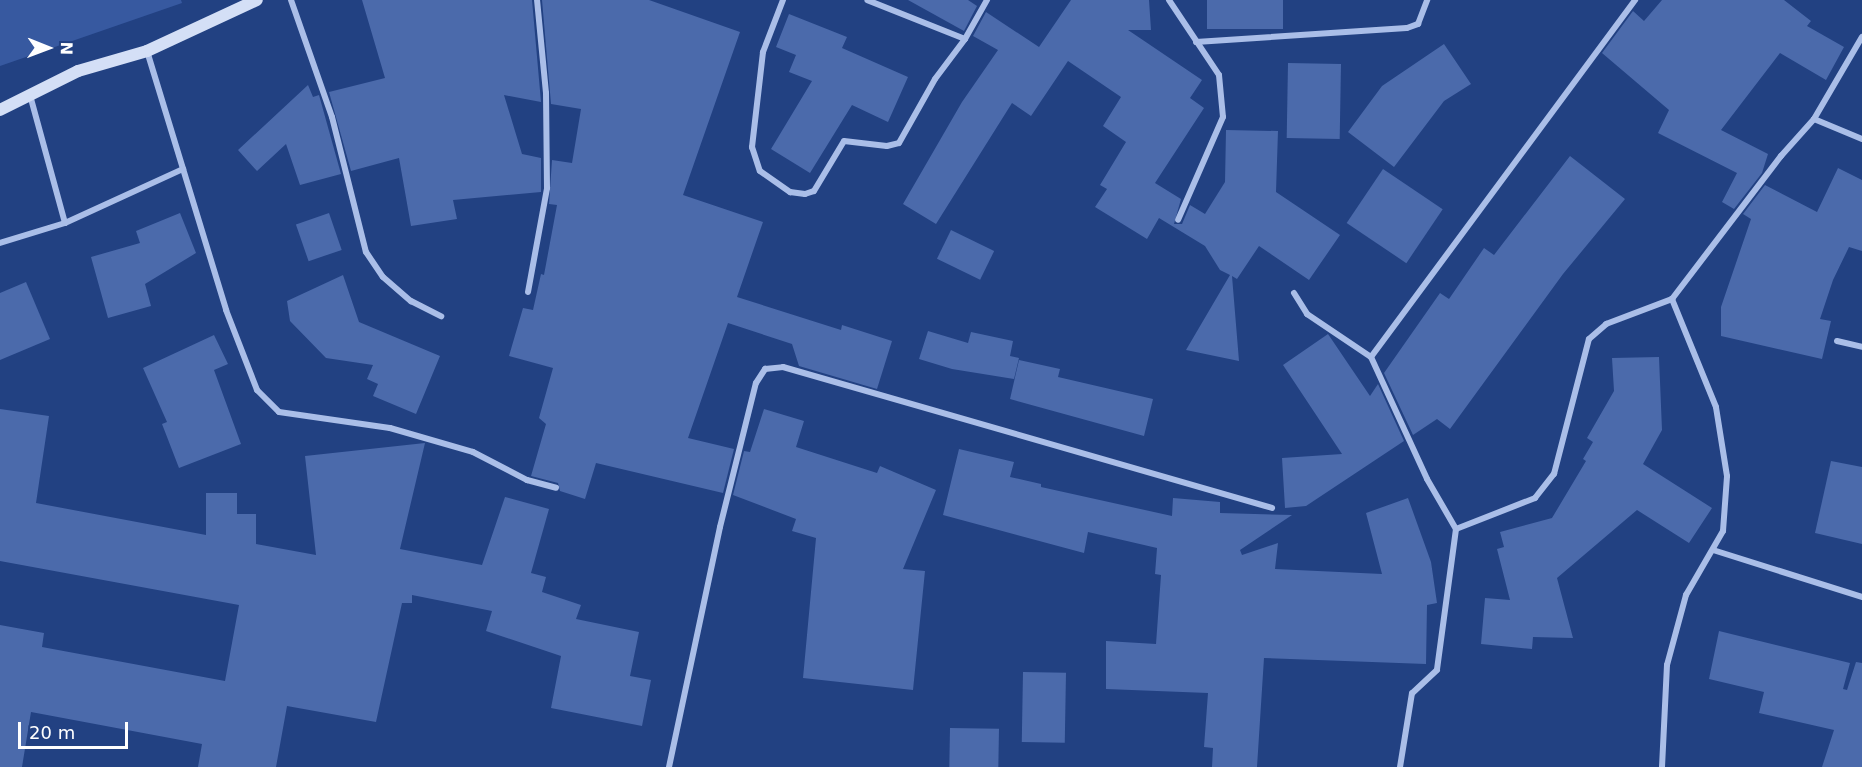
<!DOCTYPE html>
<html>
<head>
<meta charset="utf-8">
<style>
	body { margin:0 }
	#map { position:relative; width:1862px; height:767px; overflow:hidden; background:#224182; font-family:"DejaVu Sans",sans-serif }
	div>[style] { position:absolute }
	.green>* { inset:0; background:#3759a0 }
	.building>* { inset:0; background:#4b6aab; transform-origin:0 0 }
	.street>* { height:6px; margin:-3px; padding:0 3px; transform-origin:3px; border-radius:3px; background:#aabee8 }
	.secondary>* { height:12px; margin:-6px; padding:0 6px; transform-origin:6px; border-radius:6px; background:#d4dff6 }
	span { translate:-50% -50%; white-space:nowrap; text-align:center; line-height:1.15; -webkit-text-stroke:4.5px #224182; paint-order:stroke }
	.north { position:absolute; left:18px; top:18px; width:60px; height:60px; -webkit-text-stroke:4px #224182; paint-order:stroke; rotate:91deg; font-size:16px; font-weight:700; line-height:24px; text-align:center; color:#fff }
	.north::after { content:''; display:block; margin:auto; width:21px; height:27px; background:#fff; clip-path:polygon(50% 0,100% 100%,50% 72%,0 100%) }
	.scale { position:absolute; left:18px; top:722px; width:110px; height:27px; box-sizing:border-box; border:3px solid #fff; border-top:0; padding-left:8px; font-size:18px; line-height:21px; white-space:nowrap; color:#fff; -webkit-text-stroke:4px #224182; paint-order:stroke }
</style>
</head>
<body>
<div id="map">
	<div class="green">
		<div style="clip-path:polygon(0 0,181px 0,182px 3px,0 66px)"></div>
	</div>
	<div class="building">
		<div style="clip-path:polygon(362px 0,532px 0,541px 102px,504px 95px,522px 154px,541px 158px,541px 192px,453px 200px,457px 219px,411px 226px,399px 158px,351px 171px,329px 92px,385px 78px)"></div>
		<div style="clip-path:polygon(542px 0,649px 0,740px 32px,683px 195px,763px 222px,737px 297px,841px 330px,842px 325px,892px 341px,877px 389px,799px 366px,792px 344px,728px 323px,688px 438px,734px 449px,723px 493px,596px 463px,585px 499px,560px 491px,558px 483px,531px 476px,546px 424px,539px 418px,553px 368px,509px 356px,523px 308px,533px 310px,541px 274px,544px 275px,557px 205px,549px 204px,552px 160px,572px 163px,581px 109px,551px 104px)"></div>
		<div style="clip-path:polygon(908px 0,968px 0,977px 6px,964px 31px)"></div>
		<div style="clip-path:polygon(1071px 0,1149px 0,1151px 30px,1128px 30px,1202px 80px,1190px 98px,1204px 108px,1155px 183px,1181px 199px,1174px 224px,1182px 224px,1190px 205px,1205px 214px,1225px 182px,1226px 130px,1278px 131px,1276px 192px,1340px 235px,1309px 280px,1259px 246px,1237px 279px,1232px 276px,1239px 361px,1186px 350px,1230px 275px,1220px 270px,1205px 246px,1159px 218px,1147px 239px,1095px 207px,1107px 189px,1100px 185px,1126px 142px,1103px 126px,1121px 97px,1068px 61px,1031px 116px,1012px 103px,936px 224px,903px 204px,962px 102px,998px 50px,973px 36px,986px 12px,1039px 47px)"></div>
		<div style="left:1207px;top:0;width:76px;height:29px"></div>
		<div style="clip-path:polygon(1662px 0,1784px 0,1811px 21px,1807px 26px,1844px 47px,1826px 80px,1780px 53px,1721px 130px,1768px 154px,1762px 173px,1734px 209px,1722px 202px,1737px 173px,1658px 133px,1669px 110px,1602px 53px,1633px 11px,1644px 21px)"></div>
		<div style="clip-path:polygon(789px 14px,847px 37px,842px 48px,908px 77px,888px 122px,852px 105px,810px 173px,771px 149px,812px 81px,789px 72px,796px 55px,776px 47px)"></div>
		<div style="clip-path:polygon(1444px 44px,1471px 84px,1444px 101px,1394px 167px,1348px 132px,1382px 86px)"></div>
		<div style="left:1288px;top:63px;width:53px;height:75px;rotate:1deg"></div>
		<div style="clip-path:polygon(308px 85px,313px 97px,319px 95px,341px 174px,300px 185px,286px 144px,257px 171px,238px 150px)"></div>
		<div style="clip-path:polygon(1570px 156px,1625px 199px,1563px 274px,1450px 429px,1437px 419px,1413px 435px,1384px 373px,1440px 293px,1449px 299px,1484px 248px,1494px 255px)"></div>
		<div style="clip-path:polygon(1838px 168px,1862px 180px,1862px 251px,1849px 247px,1833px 280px,1820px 319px,1831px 321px,1822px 359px,1721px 336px,1721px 307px,1751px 219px,1743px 214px,1765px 185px,1817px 212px)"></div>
		<div style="left:1383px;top:169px;width:72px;height:65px;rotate:34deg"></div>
		<div style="clip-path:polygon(180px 213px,196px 253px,145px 284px,151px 306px,108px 318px,91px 257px,140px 243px,136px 231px)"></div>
		<div style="left:329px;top:213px;width:39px;height:35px;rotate:71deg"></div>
		<div style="left:951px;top:230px;width:48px;height:32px;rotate:26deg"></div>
		<div style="clip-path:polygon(343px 275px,359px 322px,440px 356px,416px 414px,373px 396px,378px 384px,367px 379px,373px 365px,326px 358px,290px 321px,287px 301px)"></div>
		<div style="clip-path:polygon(26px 282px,50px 339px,0 360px,0 293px)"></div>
		<div style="clip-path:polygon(928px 331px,968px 343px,971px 332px,1013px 341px,1010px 356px,1019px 358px,1014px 379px,952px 369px,919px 359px)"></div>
		<div style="clip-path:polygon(1328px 334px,1370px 396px,1378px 384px,1404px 441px,1306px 506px,1285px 508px,1282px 458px,1342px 454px,1283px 365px)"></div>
		<div style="clip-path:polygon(214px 335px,228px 364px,214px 370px,241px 444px,179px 468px,162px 424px,167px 422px,143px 368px)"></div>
		<div style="clip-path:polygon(1659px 357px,1662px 430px,1643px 464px,1712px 508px,1689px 543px,1637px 510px,1557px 578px,1573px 638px,1533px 637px,1532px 649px,1481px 644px,1485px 598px,1510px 600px,1497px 549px,1504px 547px,1500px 532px,1552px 518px,1586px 461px,1583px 459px,1593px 442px,1587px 438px,1614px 391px,1612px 358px)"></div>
		<div style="clip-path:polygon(1019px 360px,1060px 369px,1058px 377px,1153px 399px,1144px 436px,1010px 399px)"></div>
		<div style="clip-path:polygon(0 409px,49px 416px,36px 503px,206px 535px,206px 493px,237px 493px,237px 514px,256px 514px,256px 544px,316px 555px,305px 456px,425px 443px,400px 549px,482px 565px,505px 497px,549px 509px,531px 573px,546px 577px,542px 592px,581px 605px,576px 619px,639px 632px,630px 676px,651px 680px,642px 726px,551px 708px,561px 656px,486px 631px,492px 611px,412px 595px,412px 603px,402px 603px,376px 722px,287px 706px,276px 767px,198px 767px,202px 744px,31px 712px,22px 767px,0 767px,0 625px,44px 633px,42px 647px,225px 681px,239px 605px,0 561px)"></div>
		<div style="clip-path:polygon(764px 409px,804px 421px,796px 447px,877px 473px,880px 466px,936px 490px,903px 569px,925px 571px,913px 690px,803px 678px,816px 538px,792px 531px,796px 519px,733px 495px,744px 451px,750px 452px)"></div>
		<div style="clip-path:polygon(959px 449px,1014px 462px,1010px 477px,1041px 484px,1041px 487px,1172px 516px,1173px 498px,1220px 502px,1220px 513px,1292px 515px,1240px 550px,1242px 555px,1278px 543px,1275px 569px,1382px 574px,1366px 513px,1408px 498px,1431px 562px,1437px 603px,1427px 605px,1426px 664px,1264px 658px,1257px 767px,1212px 767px,1213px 748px,1204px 747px,1208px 693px,1106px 689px,1106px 641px,1156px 644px,1161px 575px,1155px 574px,1157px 548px,1088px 532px,1084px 553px,943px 515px)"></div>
		<div style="clip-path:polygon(1831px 461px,1862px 467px,1862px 544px,1815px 533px)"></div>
		<div style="clip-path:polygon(1719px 631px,1850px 663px,1843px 689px,1847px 690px,1856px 662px,1862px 663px,1862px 767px,1822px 767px,1834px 730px,1759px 713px,1764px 692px,1709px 679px)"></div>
		<div style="left:1023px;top:672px;width:43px;height:70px;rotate:1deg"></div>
		<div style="left:950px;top:728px;width:49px;height:39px;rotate:1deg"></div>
	</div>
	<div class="street">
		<div style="left:291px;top:0;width:124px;rotate:70.7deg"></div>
		<div style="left:332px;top:117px;width:139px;rotate:75.9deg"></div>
		<div style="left:366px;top:252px;width:30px;rotate:56deg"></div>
		<div style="left:383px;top:277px;width:37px;rotate:41deg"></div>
		<div style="left:411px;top:301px;width:34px;rotate:27deg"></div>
		<div style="left:783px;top:0;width:56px;rotate:111deg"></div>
		<div style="left:763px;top:52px;width:96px;rotate:96.6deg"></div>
		<div style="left:752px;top:147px;width:25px;rotate:72deg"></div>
		<div style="left:760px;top:171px;width:37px;rotate:35deg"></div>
		<div style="left:790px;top:192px;width:15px;rotate:8deg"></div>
		<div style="left:805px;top:194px;width:9px;rotate:-18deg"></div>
		<div style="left:814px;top:191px;width:58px;rotate:-59deg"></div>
		<div style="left:844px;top:141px;width:43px;rotate:6.6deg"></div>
		<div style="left:887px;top:146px;width:12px;rotate:-14deg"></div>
		<div style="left:899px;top:143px;width:73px;rotate:-60.6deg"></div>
		<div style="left:935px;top:79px;width:50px;rotate:-53.1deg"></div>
		<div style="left:965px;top:39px;width:105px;rotate:-158.3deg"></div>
		<div style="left:1169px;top:0;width:90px;rotate:56.3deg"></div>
		<div style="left:1219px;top:75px;width:42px;rotate:84.6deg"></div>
		<div style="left:1223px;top:117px;width:112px;rotate:113.6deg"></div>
		<div style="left:965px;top:39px;width:45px;rotate:-60.6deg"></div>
		<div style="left:1196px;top:42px;width:211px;rotate:-3.8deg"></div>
		<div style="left:1407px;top:28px;width:12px;rotate:-20deg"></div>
		<div style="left:1418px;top:24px;width:26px;rotate:-69deg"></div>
		<div style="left:147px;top:51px;width:271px;rotate:73deg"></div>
		<div style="left:226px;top:310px;width:86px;rotate:68.8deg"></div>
		<div style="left:257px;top:390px;width:31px;rotate:45deg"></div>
		<div style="left:279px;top:412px;width:112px;rotate:8.2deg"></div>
		<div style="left:390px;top:428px;width:86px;rotate:16.1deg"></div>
		<div style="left:473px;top:452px;width:61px;rotate:27.4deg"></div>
		<div style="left:527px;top:480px;width:30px;rotate:15deg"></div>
		<div style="left:1814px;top:119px;width:52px;rotate:22.6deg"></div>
		<div style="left:65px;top:223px;width:130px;rotate:-24.6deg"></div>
		<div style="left:0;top:243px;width:68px;rotate:-17.1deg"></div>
		<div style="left:65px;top:223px;width:133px;rotate:-105.3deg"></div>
		<div style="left:528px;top:292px;width:106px;rotate:-79.6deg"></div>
		<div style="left:547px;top:188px;width:95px;rotate:-90.6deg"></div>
		<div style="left:546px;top:93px;width:93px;rotate:-95.5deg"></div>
		<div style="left:1294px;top:293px;width:25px;rotate:58deg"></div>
		<div style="left:1307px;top:314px;width:77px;rotate:33.9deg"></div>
		<div style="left:1371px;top:357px;width:134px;rotate:65.3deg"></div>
		<div style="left:1427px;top:479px;width:58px;rotate:59.9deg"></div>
		<div style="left:1456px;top:529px;width:142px;rotate:97.7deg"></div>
		<div style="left:1437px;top:670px;width:34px;rotate:137deg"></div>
		<div style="left:1412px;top:693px;width:75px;rotate:99.2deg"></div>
		<div style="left:1837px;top:341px;width:26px;rotate:13deg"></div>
		<div style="left:1371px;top:357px;width:444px;rotate:-53.5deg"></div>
		<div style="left:1456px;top:529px;width:85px;rotate:-21.4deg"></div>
		<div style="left:1535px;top:498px;width:31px;rotate:-52deg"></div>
		<div style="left:1554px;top:474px;width:139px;rotate:-75.5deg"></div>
		<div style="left:1589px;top:339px;width:23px;rotate:-41deg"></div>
		<div style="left:1606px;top:324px;width:71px;rotate:-20.7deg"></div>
		<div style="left:1672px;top:299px;width:180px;rotate:-52.7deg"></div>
		<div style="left:1781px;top:156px;width:50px;rotate:-48.3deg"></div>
		<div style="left:1814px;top:119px;width:95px;rotate:-59.7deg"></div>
		<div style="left:1713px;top:550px;width:156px;rotate:17.5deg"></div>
		<div style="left:669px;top:767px;width:245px;rotate:-78deg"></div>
		<div style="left:720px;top:527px;width:148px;rotate:-76deg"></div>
		<div style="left:756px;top:383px;width:17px;rotate:-57deg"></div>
		<div style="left:765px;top:369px;width:18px;rotate:-6deg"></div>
		<div style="left:783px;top:367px;width:509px;rotate:16.08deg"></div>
		<div style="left:1662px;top:767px;width:102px;rotate:-87.2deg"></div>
		<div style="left:1667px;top:665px;width:73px;rotate:-74.8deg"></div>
		<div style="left:1686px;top:595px;width:74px;rotate:-60deg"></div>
		<div style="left:1723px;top:531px;width:55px;rotate:-85.8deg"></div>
		<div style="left:1727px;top:476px;width:70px;rotate:-99.1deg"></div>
		<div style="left:1716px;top:407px;width:117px;rotate:-112.2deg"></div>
	</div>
	<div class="secondary">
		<div style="left:0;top:110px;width:87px;rotate:-26.6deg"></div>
		<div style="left:78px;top:71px;width:72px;rotate:-16.2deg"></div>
		<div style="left:147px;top:51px;width:121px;rotate:-24.9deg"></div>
	</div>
	<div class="north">N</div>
	<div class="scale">20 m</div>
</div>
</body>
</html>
